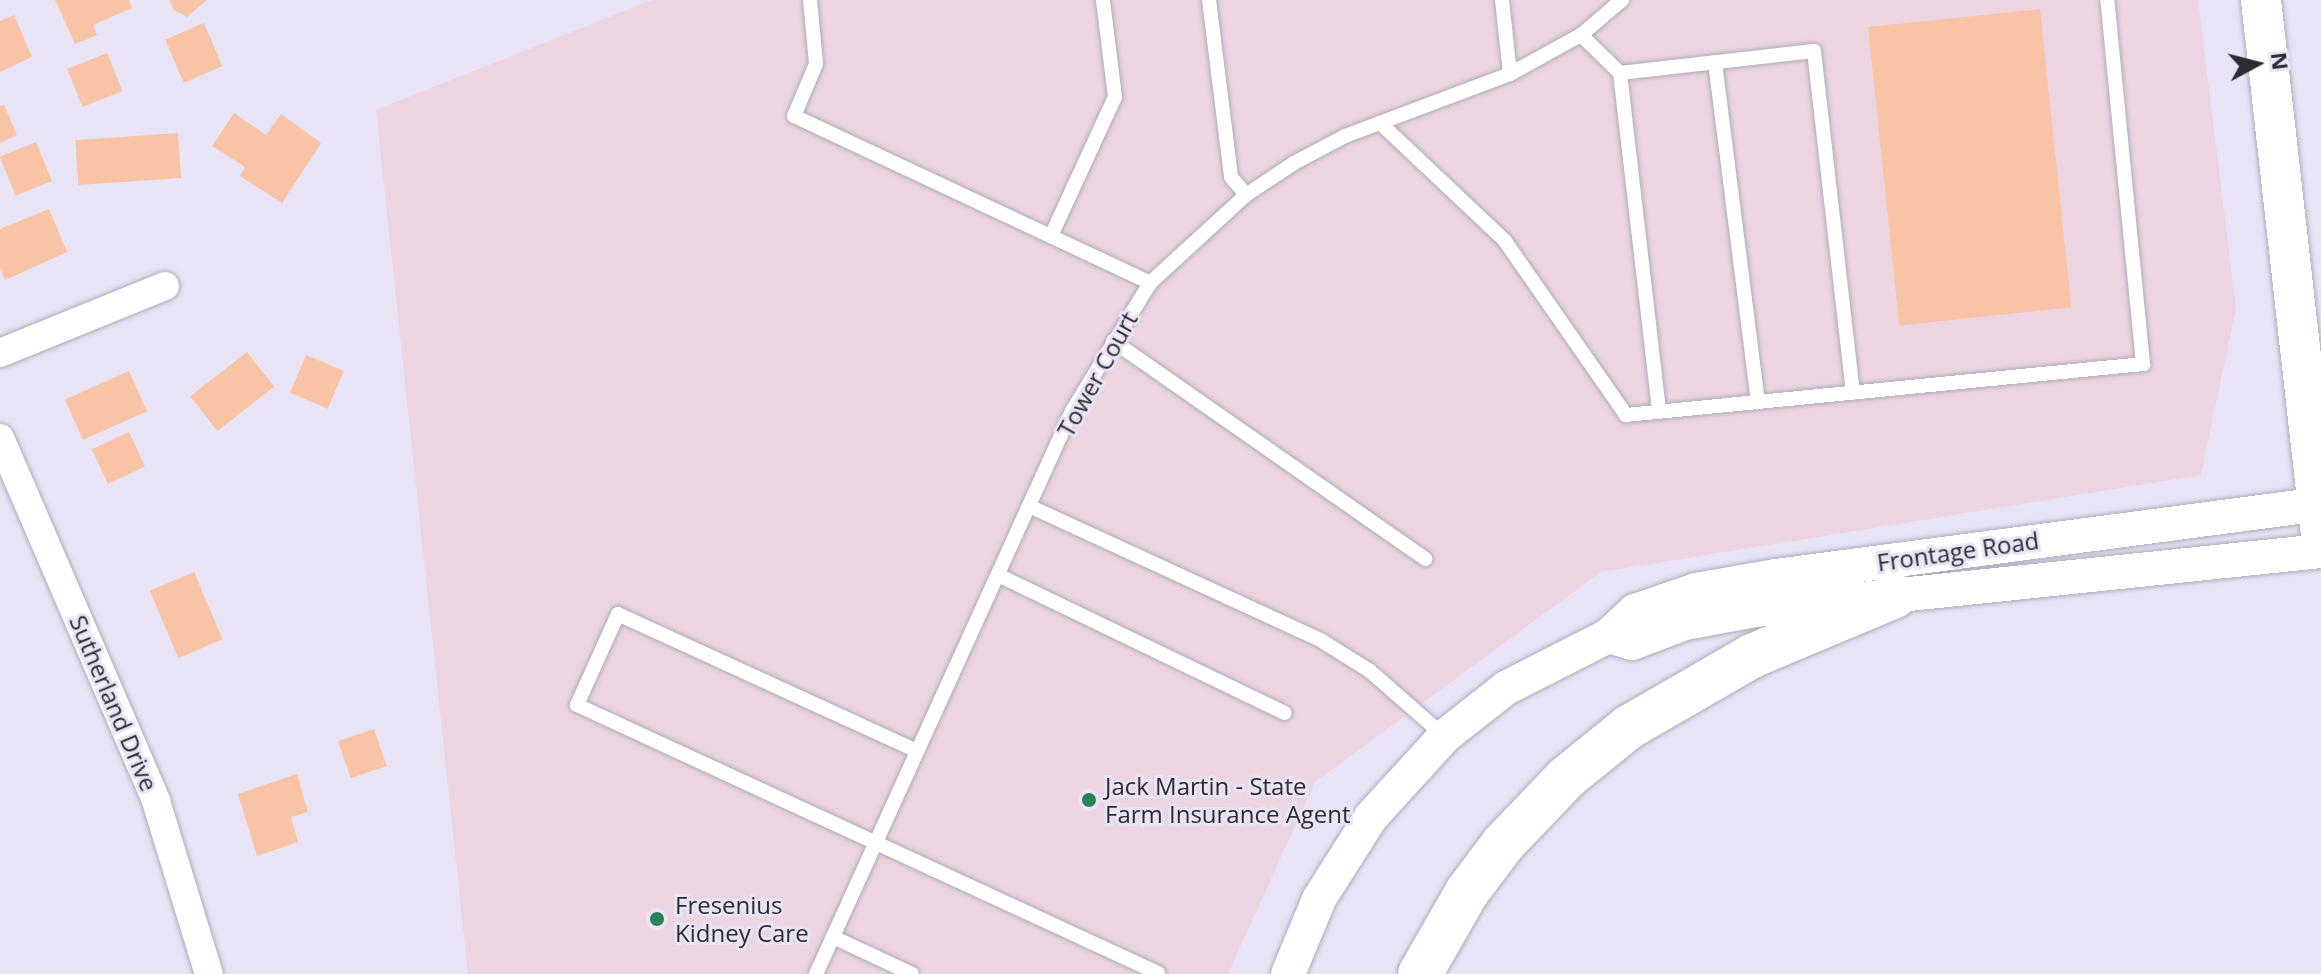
<!DOCTYPE html>
<html>
<head>
<meta charset="utf-8">
<style>
	body { margin:0 }
	#map { position:relative; width:2321px; height:974px; overflow:hidden; background:#e8e3f5; font-family:"Open Sans",sans-serif }
	div>[style] { position:absolute }
	.commercial>* { inset:0; background:#ecd5e0 }
	.building>* { inset:0; background:#f9c3a5; transform-origin:0 0 }
	.roads { filter:drop-shadow(0 0 2px #afaabb) drop-shadow(0 0 2px #afaabb) }
	.service>* { height:14px; margin:-7px; padding:0 7px; transform-origin:7px; border-radius:7px; background:#fff }
	.minor>* { height:28px; margin:-14px; padding:0 14px; transform-origin:14px; border-radius:14px; background:#fff }
	.tertiary>* { height:34px; margin:-17px; padding:0 17px; transform-origin:17px; border-radius:17px; background:#fff }
	.secondary>* { height:40px; margin:-20px; padding:0 20px; transform-origin:20px; border-radius:20px; background:#fff }
	.trunk>* { height:44px; margin:-22px; padding:0 22px; transform-origin:22px; border-radius:22px; background:#fff }
	.dots>* { width:22px; height:22px; translate:-50% -50%; box-sizing:border-box; border:4px solid #e8e3f5; border-radius:50% }
	span { translate:-50% -50%; white-space:nowrap; text-align:center; line-height:1.15; -webkit-text-stroke:6px #e8e3f5; paint-order:stroke }
	.street-label { font-size:24px; color:#2e2c33 }
	.poi-label { font-size:24px; color:#2e2c33 }
	.left { translate:0 -50%; text-align:left }
	.north { position:absolute; left:2217px; top:24px; width:80px; height:80px; -webkit-text-stroke:6px #e8e3f5; paint-order:stroke; rotate:83deg; font-size:22px; font-weight:700; line-height:32px; text-align:center; color:#2e2c33 }
	.north::after { content:''; display:block; margin:auto; width:28px; height:36px; background:#2e2c33; clip-path:polygon(50% 0,100% 100%,50% 72%,0 100%) }
</style>
</head>
<body>
<div id="map">
	<div class="commercial">
		<div style="clip-path:polygon(652px 0,2198px 0,2236px 308px,2201px 475px,1601px 572px,1315px 782px,1228px 974px,468px 974px,376px 110px)"></div>
	</div>
	<div class="building">
		<div style="clip-path:polygon(55px 0,129px 0,132px 8px,93px 25px,97px 35px,75px 44px)"></div>
		<div style="clip-path:polygon(170px 0,207px 0,187px 17px,174px 10px)"></div>
		<div style="left:2040px;top:9px;width:300px;height:173px;rotate:84deg"></div>
		<div style="clip-path:polygon(14px 15px,32px 57px,0 72px,0 21px)"></div>
		<div style="left:204px;top:23px;width:47px;height:42px;rotate:67deg"></div>
		<div style="left:107px;top:53px;width:41px;height:43px;rotate:68deg"></div>
		<div style="clip-path:polygon(4px 105px,17px 135px,0 143px,0 106px)"></div>
		<div style="clip-path:polygon(234px 113px,266px 135px,281px 114px,321px 143px,282px 203px,240px 176px,245px 167px,212px 146px)"></div>
		<div style="left:178px;top:133px;width:45px;height:103px;rotate:86deg"></div>
		<div style="left:36px;top:142px;width:42px;height:39px;rotate:68deg"></div>
		<div style="clip-path:polygon(49px 209px,67px 252px,5px 280px,0 267px,0 229px)"></div>
		<div style="left:247px;top:352px;width:44px;height:72px;rotate:52deg"></div>
		<div style="left:306px;top:355px;width:41px;height:41px;rotate:23deg"></div>
		<div style="left:129px;top:371px;width:44px;height:70px;rotate:66deg"></div>
		<div style="left:129px;top:432px;width:38px;height:41px;rotate:65deg"></div>
		<div style="left:194px;top:572px;width:73px;height:48px;rotate:67deg"></div>
		<div style="left:374px;top:729px;width:39px;height:38px;rotate:71deg"></div>
		<div style="clip-path:polygon(297px 774px,308px 812px,291px 817px,298px 842px,257px 856px,238px 794px)"></div>
	</div>
	<div class="roads">
		<div class="service">
			<div style="left:810px;top:0;width:64px;rotate:84.6deg"></div>
			<div style="left:816px;top:64px;width:56px;rotate:112.9deg"></div>
			<div style="left:794px;top:116px;width:393px;rotate:25.1deg"></div>
			<div style="left:1209px;top:0;width:178px;rotate:82.9deg"></div>
			<div style="left:1231px;top:177px;width:23px;rotate:50deg"></div>
			<div style="left:1502px;top:0;width:74px;rotate:83.8deg"></div>
			<div style="left:1581px;top:35px;width:54px;rotate:44.3deg"></div>
			<div style="left:1620px;top:73px;width:195px;rotate:-6.5deg"></div>
			<div style="left:1814px;top:51px;width:344px;rotate:83.5deg"></div>
			<div style="left:1715px;top:62px;width:343px;rotate:82.8deg"></div>
			<div style="left:1620px;top:73px;width:341px;rotate:83.4deg"></div>
			<div style="left:1380px;top:123px;width:172px;rotate:43.3deg"></div>
			<div style="left:1505px;top:241px;width:212px;rotate:55.2deg"></div>
			<div style="left:1626px;top:415px;width:520px;rotate:-5.63deg"></div>
			<div style="left:2143px;top:364px;width:366px;rotate:-95.6deg"></div>
			<div style="left:1051px;top:236px;width:153px;rotate:-65.3deg"></div>
			<div style="left:1115px;top:97px;width:98px;rotate:-97.1deg"></div>
			<div style="left:1113px;top:341px;width:381px;rotate:34.9deg"></div>
			<div style="left:1029px;top:506px;width:323px;rotate:24.7deg"></div>
			<div style="left:1322px;top:641px;width:57px;rotate:32deg"></div>
			<div style="left:1370px;top:671px;width:98px;rotate:41.3deg"></div>
			<div style="left:998px;top:575px;width:318px;rotate:25.7deg"></div>
			<div style="left:917px;top:751px;width:329px;rotate:-155.4deg"></div>
			<div style="left:618px;top:614px;width:100px;rotate:114.3deg"></div>
			<div style="left:577px;top:705px;width:640px;rotate:24.76deg"></div>
			<div style="left:833px;top:937px;width:87px;rotate:25.1deg"></div>
			<div style="left:816px;top:974px;width:618px;rotate:-65.55deg"></div>
			<div style="left:1072px;top:411px;width:150px;rotate:-58.6deg"></div>
			<div style="left:1150px;top:283px;width:130px;rotate:-42.5deg"></div>
			<div style="left:1246px;top:195px;width:58px;rotate:-33.7deg"></div>
			<div style="left:1294px;top:163px;width:58px;rotate:-27.9deg"></div>
			<div style="left:1345px;top:136px;width:176px;rotate:-20.6deg"></div>
			<div style="left:1510px;top:74px;width:81px;rotate:-28.8deg"></div>
			<div style="left:1581px;top:35px;width:54px;rotate:-40.5deg"></div>
		</div>
		<div class="minor">
			<div style="left:0;top:353px;width:178px;rotate:-22.1deg"></div>
			<div style="left:0;top:438px;width:395px;rotate:66.7deg"></div>
			<div style="left:156px;top:801px;width:181px;rotate:73deg"></div>
		</div>
		<div class="tertiary">
			<div style="left:1608px;top:636px;width:25px;rotate:16deg"></div>
			<div style="left:1632px;top:643px;width:57px;rotate:-20.7deg"></div>
			<div style="left:1685px;top:623px;width:72px;rotate:-10.4deg"></div>
			<div style="left:1756px;top:610px;width:568px;rotate:-5.96deg"></div>
			<div style="left:1288px;top:974px;width:81px;rotate:-67.5deg"></div>
			<div style="left:1319px;top:899px;width:97px;rotate:-57.6deg"></div>
			<div style="left:1371px;top:817px;width:110px;rotate:-47.6deg"></div>
			<div style="left:1445px;top:736px;width:78px;rotate:-38.2deg"></div>
			<div style="left:1506px;top:688px;width:114px;rotate:-27deg"></div>
			<div style="left:1608px;top:636px;width:37px;rotate:-43deg"></div>
			<div style="left:1635px;top:611px;width:65px;rotate:-19deg"></div>
			<div style="left:1696px;top:590px;width:81px;rotate:-9.9deg"></div>
			<div style="left:1776px;top:576px;width:550px;rotate:-7.53deg"></div>
		</div>
		<div class="secondary">
			<div style="left:2261px;top:0;width:538px;rotate:83.6deg"></div>
		</div>
		<div class="trunk">
			<div style="left:1420px;top:974px;width:95px;rotate:-60.2deg"></div>
			<div style="left:1467px;top:892px;width:60px;rotate:-53.1deg"></div>
			<div style="left:1503px;top:844px;width:91px;rotate:-46.3deg"></div>
			<div style="left:1566px;top:778px;width:81px;rotate:-39deg"></div>
			<div style="left:1629px;top:727px;width:142px;rotate:-30deg"></div>
			<div style="left:1752px;top:656px;width:155px;rotate:-22.8deg"></div>
		</div>
	</div>
	<div class="dots">
		<div style="left:1089px;top:800px;background:#288359"></div>
		<div style="left:657px;top:919px;background:#288359"></div>
	</div>
	<div class="street-label">
		<span style="left:1097px;top:374px;rotate:-61deg">Tower Court</span>
		<span style="left:1958px;top:551px;rotate:-8deg">Frontage Road</span>
		<span style="left:114px;top:703px;rotate:67deg">Sutherland Drive</span>
	</div>
	<div class="poi-label">
		<span class="left" style="left:1105px;top:800px">Jack Martin - State<br>Farm Insurance Agent</span>
		<span class="left" style="left:675px;top:919px">Fresenius<br>Kidney Care</span>
	</div>
	<div class="north">N</div>
</div>
</body>
</html>
